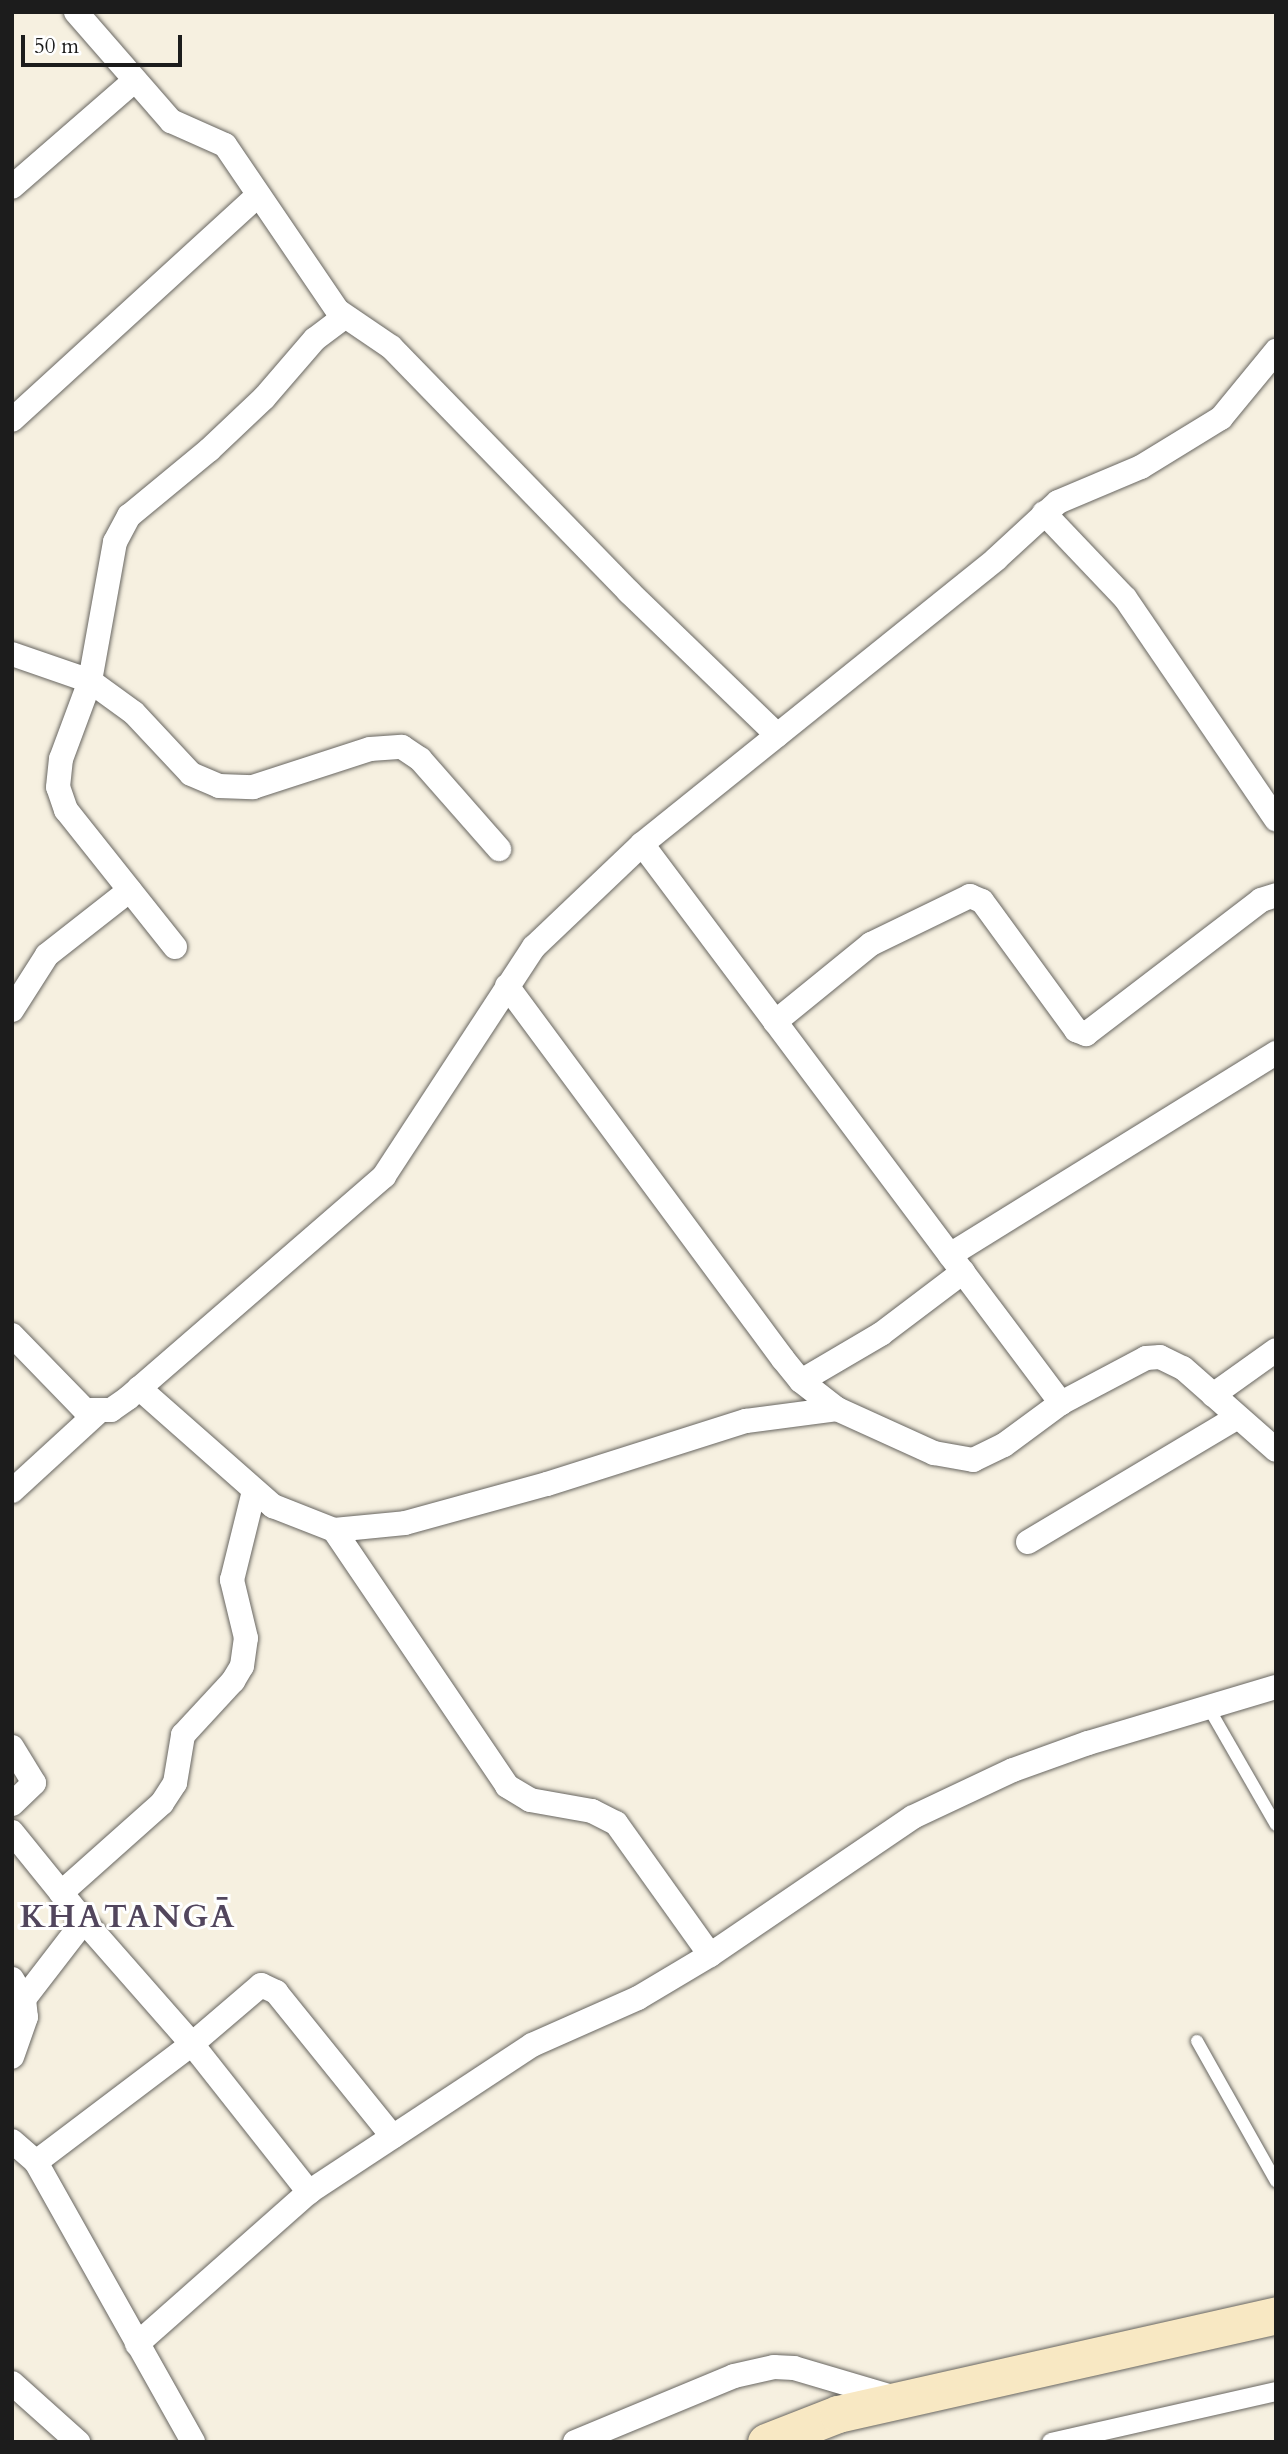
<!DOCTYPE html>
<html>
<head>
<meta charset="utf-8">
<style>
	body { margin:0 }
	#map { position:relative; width:1288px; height:2454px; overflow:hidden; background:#f6f0e0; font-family:Cardo,serif }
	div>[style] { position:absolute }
	.roads { filter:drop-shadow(0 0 2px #686661) drop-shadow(0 0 2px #686661) }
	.service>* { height:12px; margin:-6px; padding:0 6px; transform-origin:6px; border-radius:6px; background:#fff }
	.pedestrian>* { height:19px; margin:-9.5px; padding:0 9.5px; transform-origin:9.5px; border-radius:9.5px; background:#fff }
	.minor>* { height:24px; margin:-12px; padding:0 12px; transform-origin:12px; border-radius:12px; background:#fff }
	.secondary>* { height:37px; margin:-18.5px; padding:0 18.5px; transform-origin:18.5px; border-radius:18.5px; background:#f8e8c3 }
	span { translate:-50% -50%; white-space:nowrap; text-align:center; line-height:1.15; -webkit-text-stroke:6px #fff; paint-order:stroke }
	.district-label { font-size:32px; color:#52465d; font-weight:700; letter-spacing:2px }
	.frame { position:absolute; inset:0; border:14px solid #1c1c1c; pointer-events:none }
	.scale { position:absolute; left:21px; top:35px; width:161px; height:32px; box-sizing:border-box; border:4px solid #1c1c1c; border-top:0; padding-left:9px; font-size:21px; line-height:24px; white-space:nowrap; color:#1c1c1c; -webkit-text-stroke:5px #fff; paint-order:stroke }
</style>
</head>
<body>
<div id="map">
	<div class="roads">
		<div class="service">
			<div style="left:1207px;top:1705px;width:138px;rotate:60.1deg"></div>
			<div style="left:1197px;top:2041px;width:161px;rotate:60.6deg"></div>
		</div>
		<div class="pedestrian">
			<div style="left:1051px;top:2442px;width:231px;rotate:-12.8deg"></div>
		</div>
		<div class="minor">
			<div style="left:76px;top:12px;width:145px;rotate:48.9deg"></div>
			<div style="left:171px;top:121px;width:59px;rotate:24deg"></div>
			<div style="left:225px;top:145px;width:201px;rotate:55.8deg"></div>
			<div style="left:338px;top:311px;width:64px;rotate:34.2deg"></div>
			<div style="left:391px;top:347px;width:342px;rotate:45.8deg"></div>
			<div style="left:629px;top:592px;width:206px;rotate:44deg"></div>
			<div style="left:12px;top:187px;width:162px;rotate:-41deg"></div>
			<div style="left:12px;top:420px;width:333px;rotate:-42.4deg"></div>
			<div style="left:1044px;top:513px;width:117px;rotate:46.4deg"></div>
			<div style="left:1125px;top:598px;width:268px;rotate:55.7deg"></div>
			<div style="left:12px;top:654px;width:83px;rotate:19.1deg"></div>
			<div style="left:90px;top:681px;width:54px;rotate:36deg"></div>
			<div style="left:134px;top:713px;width:83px;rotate:46.9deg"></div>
			<div style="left:191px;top:774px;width:30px;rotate:23deg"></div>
			<div style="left:219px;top:786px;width:34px;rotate:2deg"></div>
			<div style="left:253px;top:787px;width:123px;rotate:-18deg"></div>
			<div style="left:370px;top:749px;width:32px;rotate:-4deg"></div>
			<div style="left:402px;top:747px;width:22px;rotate:34deg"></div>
			<div style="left:420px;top:759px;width:120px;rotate:48.7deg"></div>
			<div style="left:642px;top:844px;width:699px;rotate:53.15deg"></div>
			<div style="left:175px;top:947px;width:175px;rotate:-128.5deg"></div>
			<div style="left:66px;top:810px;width:24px;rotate:-109deg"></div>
			<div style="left:58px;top:787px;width:28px;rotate:-84deg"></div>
			<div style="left:61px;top:759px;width:83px;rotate:-69.6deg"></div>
			<div style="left:90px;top:681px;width:141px;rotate:-79.8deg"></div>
			<div style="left:115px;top:542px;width:30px;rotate:-62deg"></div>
			<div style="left:129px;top:516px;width:104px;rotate:-39.5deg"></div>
			<div style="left:209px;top:450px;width:76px;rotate:-43.4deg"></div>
			<div style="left:264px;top:398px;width:78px;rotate:-49.2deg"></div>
			<div style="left:315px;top:339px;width:36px;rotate:-37deg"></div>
			<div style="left:507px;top:986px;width:464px;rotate:53.5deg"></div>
			<div style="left:783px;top:1359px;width:28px;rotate:51deg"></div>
			<div style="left:801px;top:1381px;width:46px;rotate:37.9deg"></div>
			<div style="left:837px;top:1409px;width:107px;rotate:24.4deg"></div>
			<div style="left:934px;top:1453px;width:40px;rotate:10deg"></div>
			<div style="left:973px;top:1460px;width:34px;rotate:-26deg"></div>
			<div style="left:1004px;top:1445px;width:71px;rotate:-36.4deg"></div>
			<div style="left:1061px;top:1403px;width:96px;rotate:-27.9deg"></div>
			<div style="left:1146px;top:1358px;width:14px;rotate:-4deg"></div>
			<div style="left:1160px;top:1357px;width:25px;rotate:26deg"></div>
			<div style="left:1183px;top:1368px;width:124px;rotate:41.4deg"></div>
			<div style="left:12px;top:1010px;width:65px;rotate:-57.5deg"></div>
			<div style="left:47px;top:955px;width:105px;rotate:-38.1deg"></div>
			<div style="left:775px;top:1022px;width:124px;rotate:-39.1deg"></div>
			<div style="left:871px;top:944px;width:110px;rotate:-25.9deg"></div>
			<div style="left:970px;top:896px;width:13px;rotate:23deg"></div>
			<div style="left:982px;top:901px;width:160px;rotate:53.9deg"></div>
			<div style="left:1076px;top:1030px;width:11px;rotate:22deg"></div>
			<div style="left:1086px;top:1034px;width:220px;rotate:-37.4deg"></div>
			<div style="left:1261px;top:900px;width:16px;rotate:-18deg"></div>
			<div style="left:950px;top:1255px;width:384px;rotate:-31.8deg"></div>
			<div style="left:12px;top:1335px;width:105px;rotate:45.8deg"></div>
			<div style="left:85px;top:1410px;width:26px"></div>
			<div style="left:111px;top:1410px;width:21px;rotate:-35deg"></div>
			<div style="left:128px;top:1398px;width:339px;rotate:-40.9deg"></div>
			<div style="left:384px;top:1176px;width:274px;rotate:-56.8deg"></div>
			<div style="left:534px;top:947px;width:149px;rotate:-43.6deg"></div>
			<div style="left:642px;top:844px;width:454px;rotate:-38.8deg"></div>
			<div style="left:996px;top:559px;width:84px;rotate:-42.6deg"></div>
			<div style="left:1058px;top:502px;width:90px;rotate:-22.9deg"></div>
			<div style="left:1141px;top:467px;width:94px;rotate:-31.5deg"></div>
			<div style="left:1221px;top:418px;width:87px;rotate:-50.6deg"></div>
			<div style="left:801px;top:1381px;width:93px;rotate:-30.4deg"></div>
			<div style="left:881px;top:1334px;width:103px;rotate:-37.1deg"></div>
			<div style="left:139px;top:1388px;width:179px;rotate:41.4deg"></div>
			<div style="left:273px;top:1506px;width:66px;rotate:21.5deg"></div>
			<div style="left:334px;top:1530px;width:71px;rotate:-5.6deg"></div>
			<div style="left:405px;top:1523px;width:147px;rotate:-15.4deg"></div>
			<div style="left:547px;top:1484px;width:209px;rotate:-17.6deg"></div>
			<div style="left:746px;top:1421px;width:92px;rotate:-7.5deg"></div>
			<div style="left:1213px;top:1395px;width:77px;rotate:-35.5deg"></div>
			<div style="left:12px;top:1491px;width:115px;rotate:-42.5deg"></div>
			<div style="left:334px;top:1530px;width:309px;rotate:55.9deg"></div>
			<div style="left:507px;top:1786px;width:27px;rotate:31deg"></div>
			<div style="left:530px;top:1800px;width:63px;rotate:10.1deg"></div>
			<div style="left:592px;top:1811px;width:27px;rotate:27deg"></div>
			<div style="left:616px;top:1823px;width:162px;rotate:54.5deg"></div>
			<div style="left:1028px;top:1542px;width:242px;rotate:-30.8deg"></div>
			<div style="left:12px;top:1747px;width:42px;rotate:58.6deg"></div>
			<div style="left:34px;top:1783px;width:30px;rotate:136deg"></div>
			<div style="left:12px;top:1832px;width:114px;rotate:51deg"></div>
			<div style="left:61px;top:1893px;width:135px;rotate:-41.7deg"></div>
			<div style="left:162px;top:1803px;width:24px;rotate:-57deg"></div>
			<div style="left:175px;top:1783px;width:49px;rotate:-80.5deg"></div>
			<div style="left:183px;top:1735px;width:74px;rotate:-47.2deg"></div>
			<div style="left:233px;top:1681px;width:17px;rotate:-59deg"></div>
			<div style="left:242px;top:1666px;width:28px;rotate:-82deg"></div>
			<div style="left:246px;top:1638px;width:60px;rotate:-103.6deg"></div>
			<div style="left:232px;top:1580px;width:92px;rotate:-76.1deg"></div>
			<div style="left:12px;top:1979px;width:23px;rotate:59deg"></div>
			<div style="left:24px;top:1999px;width:18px;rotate:84deg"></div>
			<div style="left:26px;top:2017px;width:42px;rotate:109.3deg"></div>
			<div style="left:24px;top:1999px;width:98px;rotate:-52.4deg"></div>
			<div style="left:84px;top:1921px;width:164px;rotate:48.7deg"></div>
			<div style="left:192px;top:2044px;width:189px;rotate:51.7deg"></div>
			<div style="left:12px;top:2141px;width:32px;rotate:41deg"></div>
			<div style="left:36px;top:2162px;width:321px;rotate:60.7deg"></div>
			<div style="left:36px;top:2162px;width:196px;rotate:-37.1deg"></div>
			<div style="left:192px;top:2044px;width:91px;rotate:-40.5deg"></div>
			<div style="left:261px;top:1985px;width:17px;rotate:25deg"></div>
			<div style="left:276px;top:1992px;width:186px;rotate:51.1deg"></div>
			<div style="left:137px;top:2344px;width:230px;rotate:-41.5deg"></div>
			<div style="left:309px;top:2192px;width:267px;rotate:-33.4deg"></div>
			<div style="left:532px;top:2045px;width:116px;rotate:-23.9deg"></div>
			<div style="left:638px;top:1998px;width:84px;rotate:-30.8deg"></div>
			<div style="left:710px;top:1955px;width:245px;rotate:-34.2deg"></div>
			<div style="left:913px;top:1817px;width:110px;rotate:-25.2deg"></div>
			<div style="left:1013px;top:1770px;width:80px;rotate:-19.8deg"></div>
			<div style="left:1088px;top:1743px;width:196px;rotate:-16.6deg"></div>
			<div style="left:12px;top:2383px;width:89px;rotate:41.8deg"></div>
			<div style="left:575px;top:2442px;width:172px;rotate:-22.5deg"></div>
			<div style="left:734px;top:2376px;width:41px;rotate:-12.7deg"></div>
			<div style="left:774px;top:2367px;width:20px;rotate:3deg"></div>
			<div style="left:794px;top:2368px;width:105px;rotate:16.5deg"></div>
		</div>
		<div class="secondary">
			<div style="left:766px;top:2442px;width:77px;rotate:-21.3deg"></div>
			<div style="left:838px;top:2414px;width:449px;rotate:-12.7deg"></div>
		</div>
	</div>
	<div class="district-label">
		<span style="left:128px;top:1917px">KHATANGĀ</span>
	</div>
	<div class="frame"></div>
	<div class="scale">50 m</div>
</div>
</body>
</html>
